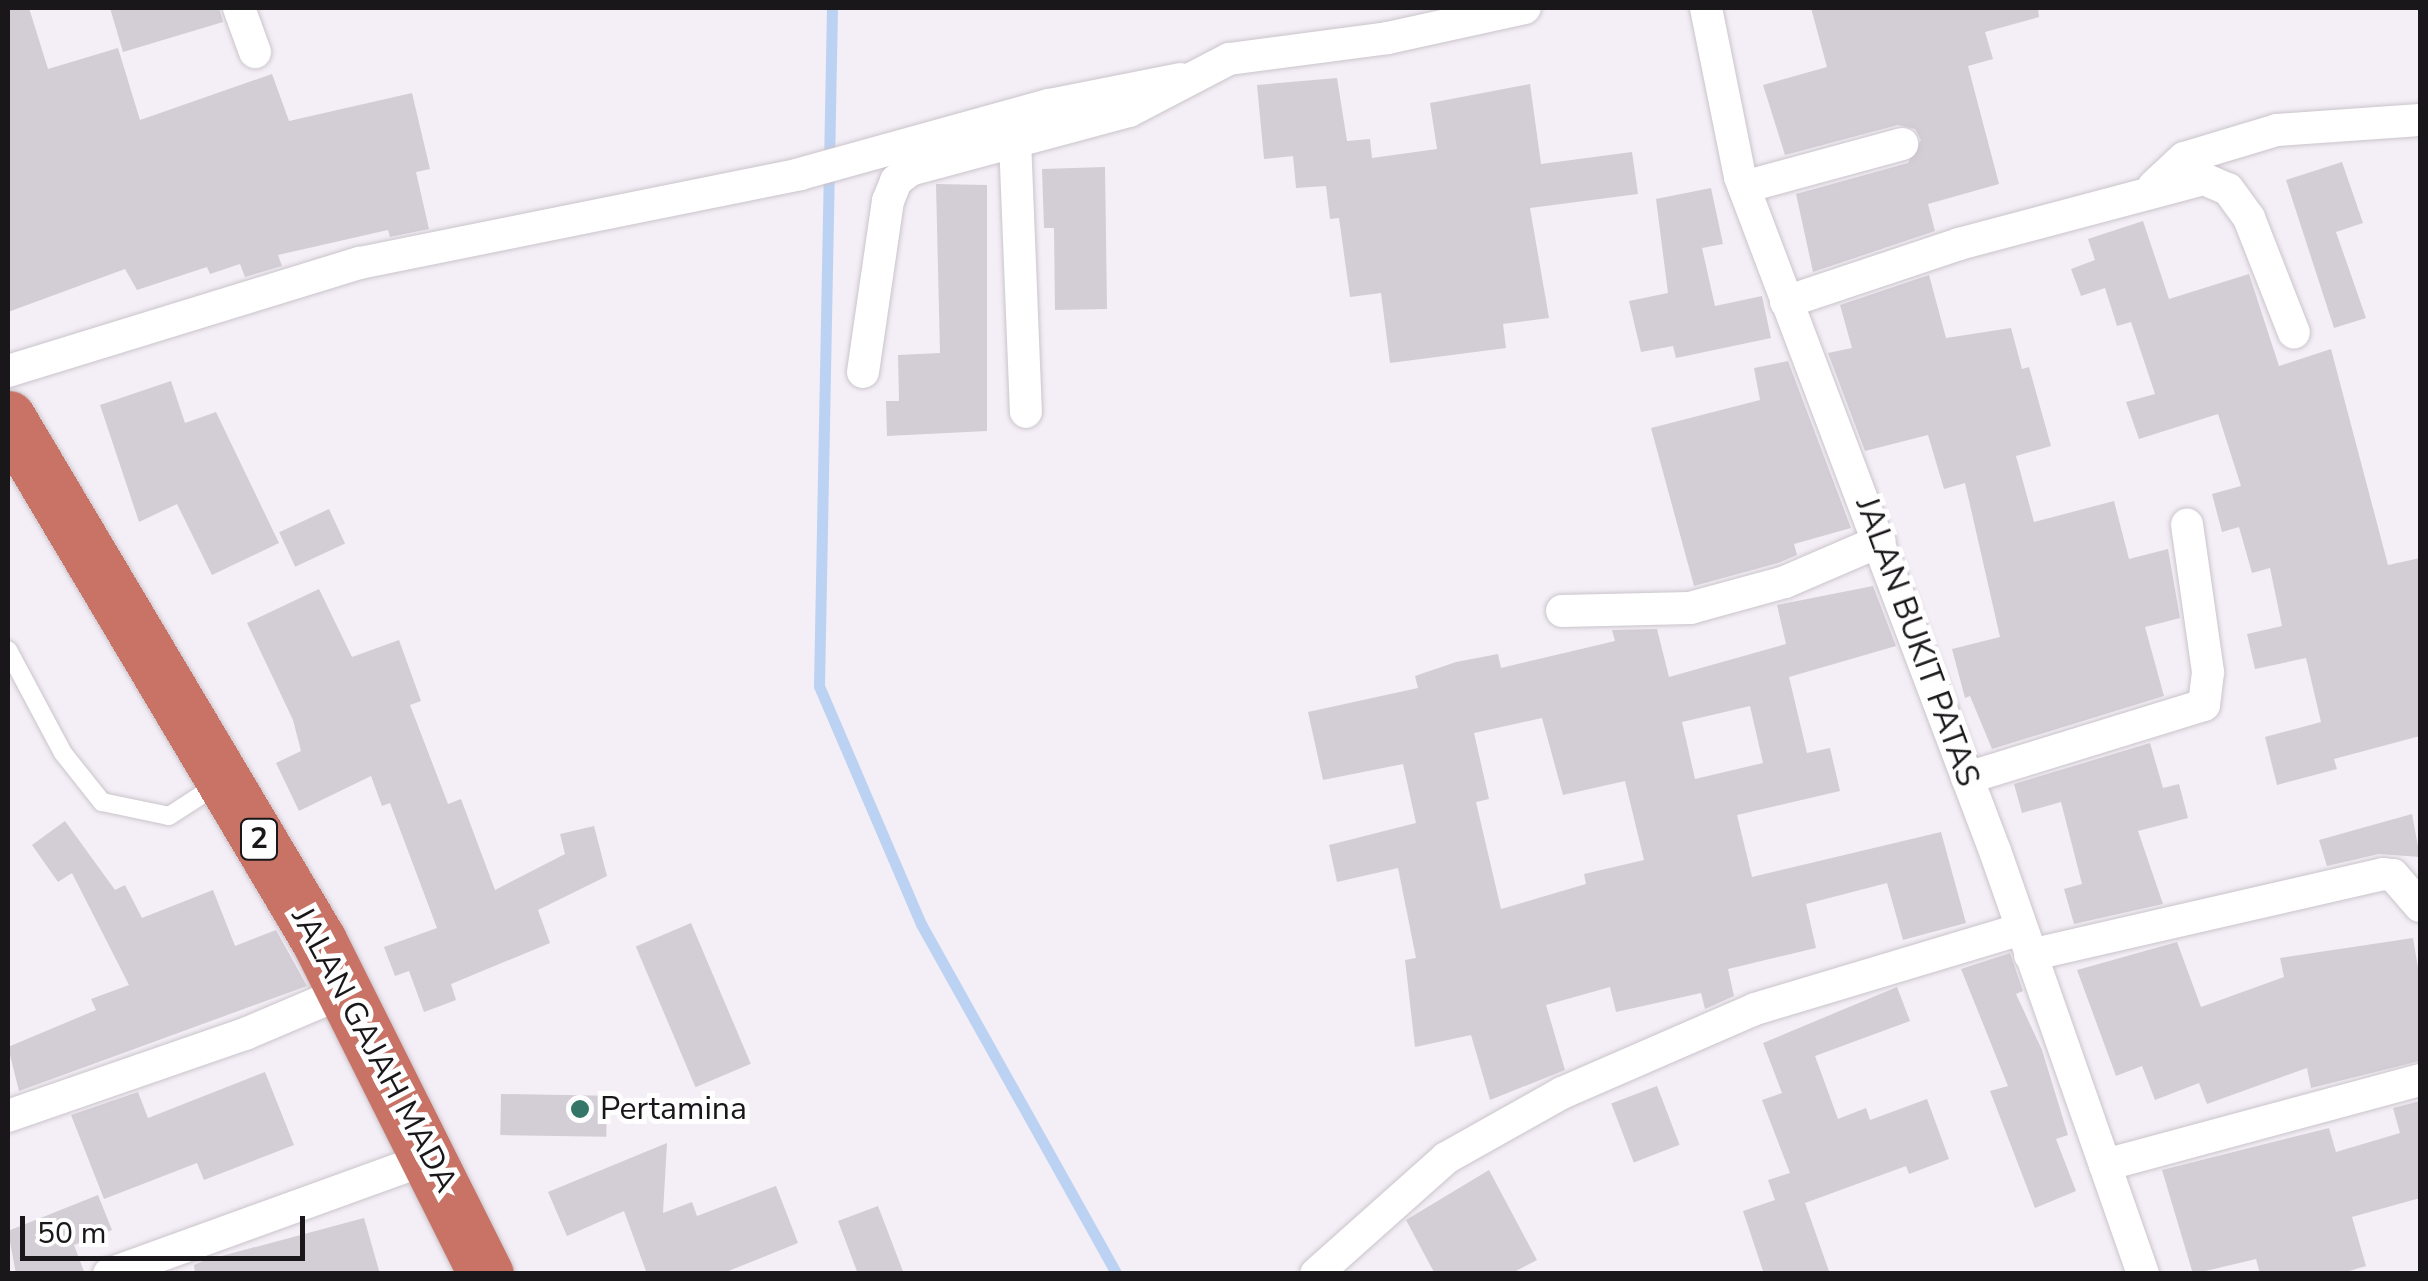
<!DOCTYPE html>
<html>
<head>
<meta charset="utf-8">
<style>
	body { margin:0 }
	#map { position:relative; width:2428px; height:1281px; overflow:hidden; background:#f4eef6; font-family:"Nunito Sans",sans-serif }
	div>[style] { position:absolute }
	.stream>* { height:11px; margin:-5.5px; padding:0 5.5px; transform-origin:5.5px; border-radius:5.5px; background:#bcd2f3 }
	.building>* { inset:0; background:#d3cdd5; transform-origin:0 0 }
	.roads { filter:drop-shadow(0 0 2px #cac4cb) drop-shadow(0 0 2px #cac4cb) }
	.lane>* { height:18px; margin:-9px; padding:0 9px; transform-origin:9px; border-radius:9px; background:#fff }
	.street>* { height:32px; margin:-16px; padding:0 16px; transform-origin:16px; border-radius:16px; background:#fff }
	.highway>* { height:55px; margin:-27.5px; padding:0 27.5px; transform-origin:27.5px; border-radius:27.5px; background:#c87365 }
	.dots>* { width:28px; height:28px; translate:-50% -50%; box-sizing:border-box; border:5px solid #fffeff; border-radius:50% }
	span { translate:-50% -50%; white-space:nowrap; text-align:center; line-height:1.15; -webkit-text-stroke:10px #fffeff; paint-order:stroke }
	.shield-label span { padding:2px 8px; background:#fffeff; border:2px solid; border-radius:8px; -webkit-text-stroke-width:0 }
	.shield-label { font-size:30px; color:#191719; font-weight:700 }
	.street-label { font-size:32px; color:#191719 }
	.poi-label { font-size:32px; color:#191719 }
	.left { translate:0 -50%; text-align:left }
	.frame { position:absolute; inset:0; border:10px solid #191719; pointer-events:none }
	.scale { position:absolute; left:20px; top:1216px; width:285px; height:45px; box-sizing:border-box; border:5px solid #191719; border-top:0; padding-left:12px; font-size:30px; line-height:35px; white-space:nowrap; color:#191719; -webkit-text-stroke:8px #fffeff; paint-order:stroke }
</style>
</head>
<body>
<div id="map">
	<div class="stream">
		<div style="left:832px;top:8px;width:678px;rotate:91.1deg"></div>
		<div style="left:819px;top:686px;width:259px;rotate:66.8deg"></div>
		<div style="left:921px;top:924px;width:401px;rotate:60.8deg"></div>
	</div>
	<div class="building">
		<div style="clip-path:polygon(8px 8px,29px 8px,48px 69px,118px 48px,140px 120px,272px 74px,289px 121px,412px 93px,430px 169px,416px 172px,429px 229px,390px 237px,388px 230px,278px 255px,282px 266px,245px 277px,240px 264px,210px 274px,207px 267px,137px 290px,125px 269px,8px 312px)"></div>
		<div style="clip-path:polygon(110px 8px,219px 8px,223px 22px,123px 52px)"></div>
		<div style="clip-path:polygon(1811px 8px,2038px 8px,2039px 17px,1985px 32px,1993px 59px,1968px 66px,1999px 184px,1928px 204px,1935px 231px,1813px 272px,1796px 194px,1908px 163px,1921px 140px,1915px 129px,1898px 125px,1785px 155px,1763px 85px,1827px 67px)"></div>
		<div style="clip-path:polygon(1337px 78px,1347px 141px,1370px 139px,1372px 158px,1437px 149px,1430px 103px,1530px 84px,1541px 164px,1632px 152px,1638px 194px,1530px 208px,1549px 318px,1503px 324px,1506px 348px,1390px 363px,1381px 293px,1350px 297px,1339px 218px,1330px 219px,1326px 186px,1296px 188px,1293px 156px,1264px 159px,1257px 85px)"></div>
		<div style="clip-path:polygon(2342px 162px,2363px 223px,2336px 232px,2366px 318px,2334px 328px,2286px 180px)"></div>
		<div style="clip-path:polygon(1105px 167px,1107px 309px,1055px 310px,1054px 228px,1044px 228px,1042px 169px)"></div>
		<div style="clip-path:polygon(936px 184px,987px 185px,987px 431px,887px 436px,886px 401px,899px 401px,898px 355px,940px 353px)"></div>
		<div style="clip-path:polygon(1711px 188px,1723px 244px,1702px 248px,1715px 306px,1762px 296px,1771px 338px,1676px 358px,1673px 346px,1641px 352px,1629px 301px,1668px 293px,1656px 199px)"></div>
		<div style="clip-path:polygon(2143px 221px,2169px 299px,2249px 274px,2279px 366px,2331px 349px,2388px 565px,2420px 558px,2420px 736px,2334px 759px,2337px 769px,2277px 785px,2265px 737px,2321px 722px,2306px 658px,2255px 669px,2247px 634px,2282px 626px,2270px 568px,2252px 573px,2239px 527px,2222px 532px,2212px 494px,2241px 486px,2218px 414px,2139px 439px,2126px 402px,2155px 394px,2131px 322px,2117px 326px,2105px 288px,2081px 296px,2071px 269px,2095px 260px,2088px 239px)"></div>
		<div style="clip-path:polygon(1929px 275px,1946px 338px,2011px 328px,2022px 369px,2029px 367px,2051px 446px,2016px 456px,2034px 522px,2114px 501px,2129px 559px,2168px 549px,2180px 618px,2145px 627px,2164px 696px,1992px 749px,1970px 696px,1965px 698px,1952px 649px,2000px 637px,1965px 483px,1944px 489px,1928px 435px,1865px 451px,1828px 353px,1852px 348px,1840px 305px)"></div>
		<div style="clip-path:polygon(1788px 361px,1851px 528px,1794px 544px,1797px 555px,1778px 563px,1694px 586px,1651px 428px,1760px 400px,1754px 368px)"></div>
		<div style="clip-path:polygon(171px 381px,185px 423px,216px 412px,279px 543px,212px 575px,177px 504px,139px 522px,100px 405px)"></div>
		<div style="left:329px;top:509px;width:38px;height:55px;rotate:65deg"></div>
		<div style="clip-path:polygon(evenodd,1873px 586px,1896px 646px,1789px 677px,1807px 753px,1830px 748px,1840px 791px,1737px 815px,1752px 877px,1941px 832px,1966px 923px,1903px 940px,1887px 883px,1806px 904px,1816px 948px,1728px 969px,1734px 996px,1705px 1009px,1701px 993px,1616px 1012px,1610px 987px,1546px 1005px,1565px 1070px,1490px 1100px,1471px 1035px,1415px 1047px,1405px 960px,1416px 958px,1398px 868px,1337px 882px,1329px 845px,1416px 823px,1403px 764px,1323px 780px,1308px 712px,1418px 688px,1415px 676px,1456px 662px,1498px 654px,1501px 668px,1615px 641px,1612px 630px,1657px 629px,1669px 677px,1786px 644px,1777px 605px,1873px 586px,1750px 706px,1763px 763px,1695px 779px,1682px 722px,1750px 706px,1873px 586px,1542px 718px,1563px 795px,1625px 781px,1644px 860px,1584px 874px,1586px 884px,1501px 909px,1476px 802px,1489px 799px,1474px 733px,1542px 718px)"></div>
		<div style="clip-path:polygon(319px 589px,352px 657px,399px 640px,421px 701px,410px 705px,448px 804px,461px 799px,495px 890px,565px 854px,560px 834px,594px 826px,607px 876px,538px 910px,550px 943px,451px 984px,456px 1000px,424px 1012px,409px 971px,395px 976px,384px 947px,437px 928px,390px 803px,382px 806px,371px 776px,299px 811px,276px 763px,301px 751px,293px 720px,247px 623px)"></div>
		<div style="clip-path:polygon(2150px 743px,2163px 788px,2179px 784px,2188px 818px,2138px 831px,2163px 904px,2074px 924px,2064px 889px,2082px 884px,2061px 802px,2022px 813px,2014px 784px)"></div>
		<div style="clip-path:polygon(2412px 814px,2420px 857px,2379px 854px,2327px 866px,2319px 840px)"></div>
		<div style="clip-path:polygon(65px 821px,115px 890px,125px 885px,142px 918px,213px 890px,235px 946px,276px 930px,307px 986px,19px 1091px,8px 1047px,96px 1010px,91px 999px,129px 985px,72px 873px,58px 882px,32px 845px)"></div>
		<div style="left:691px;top:923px;width:153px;height:60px;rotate:67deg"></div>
		<div style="clip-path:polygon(2413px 938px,2420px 980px,2420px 1061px,2311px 1088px,2307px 1068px,2207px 1104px,2199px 1083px,2155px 1100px,2142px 1066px,2116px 1076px,2077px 970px,2177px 942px,2201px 1007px,2284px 977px,2280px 958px)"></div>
		<div style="clip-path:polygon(2010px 953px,2023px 991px,2016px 994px,2042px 1050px,2068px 1135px,2056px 1139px,2076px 1191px,2035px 1208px,1990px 1091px,2008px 1086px,1961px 969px)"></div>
		<div style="clip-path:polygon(1897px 987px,1910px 1021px,1815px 1056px,1838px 1119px,1866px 1108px,1870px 1120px,1927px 1099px,1949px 1159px,1909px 1174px,1906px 1166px,1805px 1203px,1830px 1274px,1764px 1274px,1743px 1211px,1775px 1200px,1768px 1180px,1790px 1173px,1762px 1100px,1782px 1093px,1763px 1043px)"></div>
		<div style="clip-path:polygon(265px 1072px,294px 1145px,204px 1180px,197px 1163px,104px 1199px,71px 1115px,138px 1092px,148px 1118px)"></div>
		<div style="left:1657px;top:1086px;width:63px;height:49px;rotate:69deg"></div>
		<div style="left:501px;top:1094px;width:106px;height:41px;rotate:1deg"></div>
		<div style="clip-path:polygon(2420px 1101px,2420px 1198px,2352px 1217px,2366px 1266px,2339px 1274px,2260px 1274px,2256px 1259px,2193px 1274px,2162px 1170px,2329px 1128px,2336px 1152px,2400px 1133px,2393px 1108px)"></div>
		<div style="clip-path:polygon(667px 1143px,663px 1213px,692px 1202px,697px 1216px,776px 1186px,798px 1243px,721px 1274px,647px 1274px,624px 1211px,567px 1236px,548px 1192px)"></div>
		<div style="clip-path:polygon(1489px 1170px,1537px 1260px,1510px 1274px,1435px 1274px,1406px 1220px)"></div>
		<div style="clip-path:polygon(98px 1195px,112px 1230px,74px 1245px,85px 1274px,16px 1274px,8px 1231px)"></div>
		<div style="clip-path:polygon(878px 1206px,904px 1274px,858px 1274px,838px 1221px)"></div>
		<div style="clip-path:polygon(364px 1218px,380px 1274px,195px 1274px,194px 1265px,203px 1261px)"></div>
	</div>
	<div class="roads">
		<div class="lane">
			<div style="left:8px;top:650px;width:117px;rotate:61.9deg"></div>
			<div style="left:63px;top:753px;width:63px;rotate:51.5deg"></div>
			<div style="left:102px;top:802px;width:68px;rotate:11.8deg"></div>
			<div style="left:169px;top:816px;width:61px;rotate:-32.9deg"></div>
		</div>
		<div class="street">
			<div style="left:239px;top:8px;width:47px;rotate:70deg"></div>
			<div style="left:1706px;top:8px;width:172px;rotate:78.6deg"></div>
			<div style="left:1740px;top:177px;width:721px;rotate:69.28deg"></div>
			<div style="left:1995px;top:851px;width:448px;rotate:70.7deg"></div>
			<div style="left:1015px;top:140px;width:272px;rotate:87.7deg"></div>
			<div style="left:2154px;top:186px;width:41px;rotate:-43deg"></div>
			<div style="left:2184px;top:158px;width:97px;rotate:-16.8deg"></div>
			<div style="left:2277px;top:130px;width:143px;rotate:-4deg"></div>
			<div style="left:1744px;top:187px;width:164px;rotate:-15.2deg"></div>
			<div style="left:1786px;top:302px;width:182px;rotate:-18.5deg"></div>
			<div style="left:1959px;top:244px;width:253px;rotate:-14.9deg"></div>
			<div style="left:2204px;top:179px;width:26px;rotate:23deg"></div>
			<div style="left:2228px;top:189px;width:36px;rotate:54deg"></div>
			<div style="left:2249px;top:218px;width:123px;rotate:68.6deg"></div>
			<div style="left:8px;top:371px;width:368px;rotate:-17.1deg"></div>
			<div style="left:360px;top:263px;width:449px;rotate:-11.4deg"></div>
			<div style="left:800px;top:174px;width:258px;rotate:-15.5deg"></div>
			<div style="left:1049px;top:105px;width:134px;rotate:-11.2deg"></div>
			<div style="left:863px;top:372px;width:173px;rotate:-81.7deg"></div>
			<div style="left:888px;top:201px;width:22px;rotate:-68deg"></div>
			<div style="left:896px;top:181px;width:18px;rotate:-38deg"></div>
			<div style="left:910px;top:170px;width:227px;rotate:-15.1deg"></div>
			<div style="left:1129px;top:111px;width:113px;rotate:-27.5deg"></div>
			<div style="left:1229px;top:59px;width:160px;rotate:-7.5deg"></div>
			<div style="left:1388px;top:38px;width:140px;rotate:-12.4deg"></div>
			<div style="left:1562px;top:611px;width:128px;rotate:-1.3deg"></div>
			<div style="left:1690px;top:608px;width:98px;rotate:-15.3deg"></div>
			<div style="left:1785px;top:582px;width:103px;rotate:-23.3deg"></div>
			<div style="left:1967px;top:778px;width:248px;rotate:-17.1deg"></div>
			<div style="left:2204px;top:705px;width:33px;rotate:-83deg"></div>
			<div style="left:2208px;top:672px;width:149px;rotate:-98.1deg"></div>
			<div style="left:2030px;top:955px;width:362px;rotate:-12.9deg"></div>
			<div style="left:2383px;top:874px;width:10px;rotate:6deg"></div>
			<div style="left:2393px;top:875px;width:41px;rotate:48.9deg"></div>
			<div style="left:8px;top:1116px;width:251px;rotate:-19.1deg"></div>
			<div style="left:245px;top:1034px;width:108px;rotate:-23deg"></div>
			<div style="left:2105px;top:1165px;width:326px;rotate:-15.1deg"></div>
			<div style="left:109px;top:1274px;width:344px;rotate:-19.9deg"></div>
			<div style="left:1316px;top:1274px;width:174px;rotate:-41.7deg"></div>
			<div style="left:1446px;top:1158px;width:133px;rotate:-29.3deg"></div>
			<div style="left:1562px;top:1093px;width:210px;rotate:-23.5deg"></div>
			<div style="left:1755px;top:1009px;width:278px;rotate:-16.7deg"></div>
		</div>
		<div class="highway">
			<div style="left:8px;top:418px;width:608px;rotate:59.26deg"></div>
			<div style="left:319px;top:941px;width:373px;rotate:63.4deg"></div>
		</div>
	</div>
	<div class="dots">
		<div style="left:580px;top:1109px;background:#347768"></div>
	</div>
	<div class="shield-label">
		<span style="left:259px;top:839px">2</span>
	</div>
	<div class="street-label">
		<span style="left:1917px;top:642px;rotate:70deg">JALAN BUKIT PATAS</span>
		<span style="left:374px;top:1050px;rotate:62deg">JALAN GAJAH MADA</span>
	</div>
	<div class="poi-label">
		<span class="left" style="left:600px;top:1109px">Pertamina</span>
	</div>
	<div class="frame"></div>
	<div class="scale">50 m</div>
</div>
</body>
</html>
